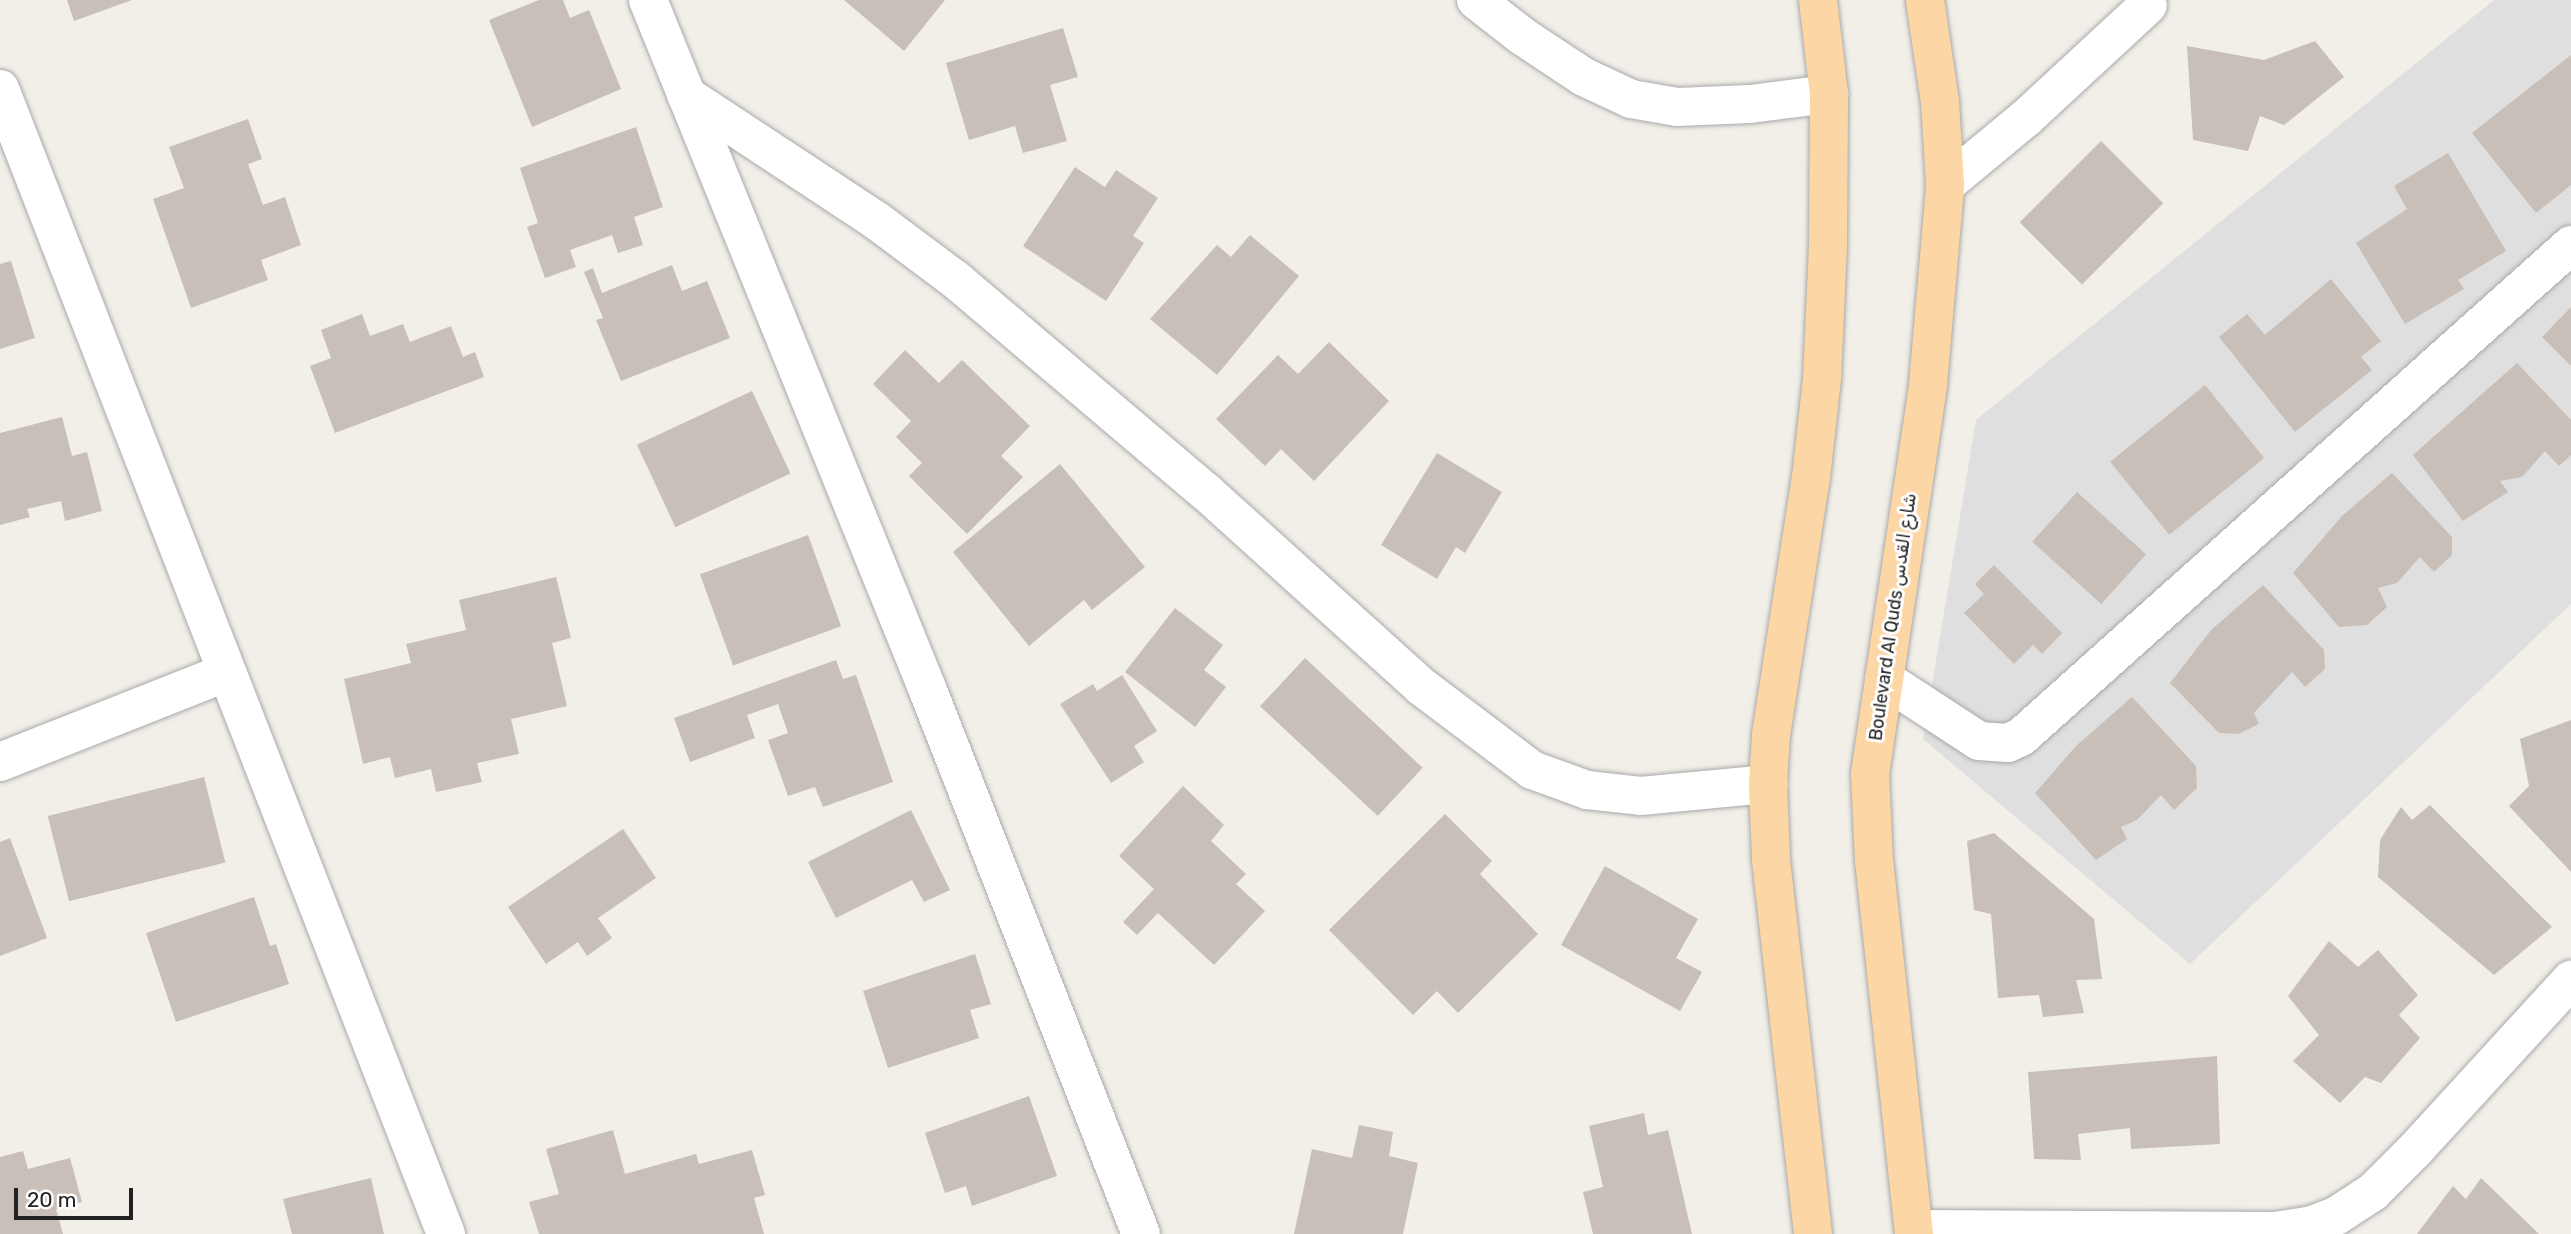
<!DOCTYPE html>
<html>
<head>
<meta charset="utf-8">
<style>
	body { margin:0 }
	#map { position:relative; width:2571px; height:1234px; overflow:hidden; background:#f2efe9; font-family:Rubik,Vazirmatn,sans-serif }
	div>[style] { position:absolute }
	.residential>* { inset:0; background:#e0dfdf }
	.building>* { inset:0; background:#c7bfb8; transform-origin:0 0 }
	.roads { filter:drop-shadow(0 0 2px #a9a9a9) drop-shadow(0 0 2px #a9a9a9) }
	.street>* { height:38px; margin:-19px; padding:0 19px; transform-origin:19px; border-radius:19px; background:#fff }
	.primary>* { height:38px; margin:-19px; padding:0 19px; transform-origin:19px; border-radius:19px; background:#fcd6a4 }
	span { translate:-50% -50%; white-space:nowrap; text-align:center; line-height:1.15; -webkit-text-stroke:6px #fff; paint-order:stroke }
	.street-label { font-size:18px; color:#222 }
	.scale { position:absolute; left:14px; top:1188px; width:119px; height:32px; box-sizing:border-box; border:4px solid #222; border-top:0; padding-left:9px; font-size:21px; line-height:24px; white-space:nowrap; color:#222; -webkit-text-stroke:5px #fff; paint-order:stroke }
</style>
</head>
<body>
<div id="map">
	<div class="residential">
		<div style="clip-path:polygon(2494px 0,2571px 0,2571px 604px,2190px 964px,1923px 739px,1976px 420px)"></div>
	</div>
	<div class="building">
		<div style="clip-path:polygon(67px 0,132px 0,74px 21px)"></div>
		<div style="clip-path:polygon(539px 0,563px 0,570px 18px,589px 10px,621px 89px,532px 127px,489px 20px)"></div>
		<div style="clip-path:polygon(844px 0,945px 0,904px 51px)"></div>
		<div style="clip-path:polygon(1063px 28px,1078px 77px,1050px 85px,1067px 141px,1023px 153px,1015px 126px,969px 140px,946px 63px)"></div>
		<div style="clip-path:polygon(2315px 41px,2344px 77px,2284px 125px,2260px 116px,2248px 151px,2193px 140px,2187px 46px,2264px 60px)"></div>
		<div style="clip-path:polygon(2571px 55px,2571px 185px,2536px 213px,2472px 133px)"></div>
		<div style="clip-path:polygon(248px 119px,262px 159px,248px 164px,263px 205px,285px 197px,301px 245px,261px 260px,268px 280px,191px 308px,153px 199px,184px 188px,169px 147px)"></div>
		<div style="clip-path:polygon(636px 127px,663px 207px,634px 217px,643px 245px,618px 253px,612px 235px,570px 250px,576px 267px,545px 278px,527px 227px,538px 223px,520px 168px)"></div>
		<div style="left:2101px;top:141px;width:88px;height:115px;rotate:45deg"></div>
		<div style="clip-path:polygon(2448px 153px,2506px 251px,2458px 280px,2464px 289px,2405px 324px,2356px 243px,2407px 209px,2394px 186px)"></div>
		<div style="clip-path:polygon(1075px 167px,1105px 187px,1116px 170px,1158px 198px,1133px 236px,1144px 243px,1106px 301px,1023px 246px)"></div>
		<div style="clip-path:polygon(1250px 235px,1299px 276px,1217px 375px,1150px 319px,1217px 245px,1231px 257px)"></div>
		<div style="clip-path:polygon(11px 261px,35px 338px,0 349px,0 264px)"></div>
		<div style="clip-path:polygon(672px 265px,682px 291px,707px 281px,730px 338px,621px 381px,596px 320px,603px 318px,584px 272px,593px 268px,602px 293px)"></div>
		<div style="clip-path:polygon(2331px 279px,2381px 341px,2361px 357px,2372px 370px,2295px 432px,2219px 337px,2247px 314px,2265px 335px)"></div>
		<div style="clip-path:polygon(2571px 307px,2571px 366px,2542px 337px)"></div>
		<div style="clip-path:polygon(362px 314px,370px 336px,403px 324px,410px 342px,451px 326px,463px 357px,475px 352px,484px 377px,335px 433px,310px 366px,331px 358px,321px 330px)"></div>
		<div style="clip-path:polygon(1329px 342px,1389px 401px,1314px 481px,1281px 449px,1265px 466px,1216px 419px,1278px 355px,1298px 374px)"></div>
		<div style="clip-path:polygon(905px 350px,939px 383px,962px 360px,1030px 426px,1001px 456px,1023px 477px,967px 534px,909px 476px,922px 463px,896px 437px,911px 421px,873px 384px)"></div>
		<div style="clip-path:polygon(2517px 363px,2571px 420px,2571px 455px,2559px 466px,2545px 451px,2522px 477px,2500px 481px,2508px 492px,2463px 521px,2413px 455px)"></div>
		<div style="left:2205px;top:385px;width:94px;height:122px;rotate:51deg"></div>
		<div style="left:752px;top:391px;width:91px;height:127px;rotate:65deg"></div>
		<div style="clip-path:polygon(62px 417px,72px 456px,87px 452px,102px 511px,65px 521px,61px 501px,27px 509px,30px 517px,0 525px,0 433px)"></div>
		<div style="clip-path:polygon(1437px 453px,1502px 492px,1465px 553px,1456px 547px,1437px 579px,1381px 545px)"></div>
		<div style="clip-path:polygon(1060px 464px,1145px 567px,1092px 610px,1084px 600px,1029px 646px,953px 552px)"></div>
		<div style="clip-path:polygon(2392px 473px,2452px 537px,2452px 555px,2434px 572px,2420px 557px,2397px 583px,2378px 588px,2387px 607px,2367px 625px,2339px 627px,2293px 573px,2342px 516px)"></div>
		<div style="left:2077px;top:492px;width:93px;height:67px;rotate:42deg"></div>
		<div style="left:808px;top:535px;width:97px;height:115px;rotate:70deg"></div>
		<div style="clip-path:polygon(1994px 565px,2062px 633px,2042px 654px,2033px 645px,2014px 664px,1964px 613px,1984px 594px,1975px 584px)"></div>
		<div style="clip-path:polygon(556px 577px,571px 638px,552px 643px,567px 706px,511px 719px,519px 754px,477px 763px,482px 782px,436px 792px,431px 769px,395px 778px,390px 757px,363px 764px,344px 679px,411px 663px,406px 644px,466px 630px,459px 600px)"></div>
		<div style="clip-path:polygon(2263px 585px,2324px 650px,2325px 669px,2305px 687px,2292px 672px,2254px 713px,2259px 724px,2238px 734px,2219px 733px,2170px 683px,2211px 630px)"></div>
		<div style="clip-path:polygon(1175px 608px,1223px 645px,1204px 670px,1226px 687px,1195px 727px,1125px 672px)"></div>
		<div style="left:1305px;top:658px;width:161px;height:66px;rotate:43deg"></div>
		<div style="clip-path:polygon(836px 660px,843px 679px,856px 675px,893px 782px,823px 807px,815px 787px,788px 796px,768px 740px,788px 733px,778px 704px,747px 715px,755px 738px,690px 762px,674px 718px)"></div>
		<div style="clip-path:polygon(1122px 675px,1157px 731px,1134px 746px,1144px 762px,1111px 783px,1060px 704px,1093px 684px,1097px 691px)"></div>
		<div style="clip-path:polygon(2132px 697px,2196px 766px,2197px 788px,2174px 810px,2161px 795px,2137px 820px,2121px 827px,2127px 839px,2096px 860px,2035px 793px,2076px 746px)"></div>
		<div style="clip-path:polygon(2571px 720px,2571px 872px,2509px 806px,2529px 786px,2520px 739px)"></div>
		<div style="left:204px;top:777px;width:88px;height:161px;rotate:76deg"></div>
		<div style="clip-path:polygon(1183px 786px,1224px 825px,1211px 841px,1246px 874px,1236px 884px,1265px 911px,1214px 965px,1158px 913px,1137px 935px,1123px 922px,1154px 889px,1119px 856px)"></div>
		<div style="clip-path:polygon(2430px 805px,2552px 927px,2494px 975px,2378px 877px,2380px 840px,2401px 807px,2412px 820px)"></div>
		<div style="clip-path:polygon(911px 810px,950px 890px,924px 902px,912px 880px,836px 918px,808px 862px)"></div>
		<div style="clip-path:polygon(1445px 814px,1492px 861px,1480px 874px,1538px 934px,1458px 1013px,1437px 991px,1413px 1015px,1329px 930px)"></div>
		<div style="clip-path:polygon(623px 829px,656px 878px,598px 918px,612px 938px,587px 956px,578px 942px,546px 964px,508px 907px)"></div>
		<div style="clip-path:polygon(1994px 833px,2094px 919px,2102px 979px,2076px 980px,2084px 1013px,2043px 1017px,2039px 995px,1998px 998px,1991px 914px,1974px 910px,1967px 841px)"></div>
		<div style="clip-path:polygon(10px 838px,47px 938px,0 956px,0 842px)"></div>
		<div style="clip-path:polygon(1605px 866px,1698px 919px,1676px 958px,1702px 972px,1680px 1011px,1561px 945px)"></div>
		<div style="clip-path:polygon(254px 897px,270px 946px,276px 944px,289px 984px,176px 1022px,146px 933px)"></div>
		<div style="clip-path:polygon(2329px 941px,2358px 967px,2378px 950px,2418px 995px,2399px 1015px,2420px 1038px,2381px 1083px,2365px 1077px,2340px 1103px,2293px 1061px,2319px 1035px,2288px 996px)"></div>
		<div style="clip-path:polygon(975px 954px,991px 1004px,970px 1010px,979px 1038px,888px 1068px,863px 991px)"></div>
		<div style="clip-path:polygon(2217px 1056px,2220px 1144px,2131px 1149px,2130px 1128px,2078px 1134px,2081px 1160px,2034px 1159px,2028px 1072px)"></div>
		<div style="clip-path:polygon(1029px 1096px,1057px 1176px,972px 1206px,966px 1186px,945px 1193px,925px 1133px)"></div>
		<div style="clip-path:polygon(1644px 1113px,1648px 1135px,1668px 1130px,1692px 1234px,1593px 1234px,1583px 1192px,1603px 1187px,1589px 1126px)"></div>
		<div style="clip-path:polygon(1359px 1125px,1393px 1132px,1389px 1156px,1418px 1163px,1403px 1234px,1294px 1234px,1312px 1149px,1352px 1158px)"></div>
		<div style="clip-path:polygon(613px 1130px,625px 1174px,696px 1154px,699px 1164px,752px 1150px,765px 1195px,754px 1198px,764px 1234px,539px 1234px,529px 1202px,559px 1194px,546px 1149px)"></div>
		<div style="clip-path:polygon(23px 1151px,28px 1169px,70px 1158px,82px 1202px,56px 1209px,63px 1234px,0 1234px,0 1157px)"></div>
		<div style="clip-path:polygon(371px 1178px,384px 1234px,292px 1234px,283px 1199px)"></div>
		<div style="clip-path:polygon(2481px 1178px,2539px 1234px,2417px 1234px,2453px 1186px,2466px 1199px)"></div>
	</div>
	<div class="roads">
		<div class="street">
			<div style="left:648px;top:0;width:742px;rotate:67.93deg"></div>
			<div style="left:927px;top:688px;width:586px;rotate:68.6deg"></div>
			<div style="left:1476px;top:0;width:58px;rotate:38deg"></div>
			<div style="left:1522px;top:36px;width:74px;rotate:33.5deg"></div>
			<div style="left:1584px;top:77px;width:52px;rotate:25.1deg"></div>
			<div style="left:1631px;top:99px;width:47px;rotate:9.9deg"></div>
			<div style="left:1677px;top:107px;width:73px;rotate:-2.4deg"></div>
			<div style="left:1750px;top:104px;width:80px;rotate:-7.2deg"></div>
			<div style="left:0;top:89px;width:1229px;rotate:68.72deg"></div>
			<div style="left:686px;top:95px;width:229px;rotate:33.4deg"></div>
			<div style="left:877px;top:221px;width:99px;rotate:36.8deg"></div>
			<div style="left:956px;top:280px;width:326px;rotate:40.3deg"></div>
			<div style="left:1205px;top:491px;width:292px;rotate:42.1deg"></div>
			<div style="left:1422px;top:687px;width:138px;rotate:37deg"></div>
			<div style="left:1532px;top:770px;width:59px;rotate:20deg"></div>
			<div style="left:1587px;top:790px;width:54px;rotate:6.3deg"></div>
			<div style="left:1641px;top:796px;width:128px;rotate:-5.4deg"></div>
			<div style="left:1945px;top:185px;width:105px;rotate:-39.6deg"></div>
			<div style="left:2026px;top:118px;width:166px;rotate:-42.8deg"></div>
			<div style="left:1884px;top:679px;width:113px;rotate:33.1deg"></div>
			<div style="left:1979px;top:741px;width:29px;rotate:4deg"></div>
			<div style="left:2008px;top:743px;width:14px;rotate:-25deg"></div>
			<div style="left:2021px;top:737px;width:738px;rotate:-41.81deg"></div>
			<div style="left:0;top:762px;width:244px;rotate:-21.6deg"></div>
			<div style="left:1914px;top:1229px;width:361px;rotate:0.3deg"></div>
			<div style="left:2275px;top:1231px;width:37px;rotate:-9deg"></div>
			<div style="left:2312px;top:1225px;width:26px;rotate:-21deg"></div>
			<div style="left:2336px;top:1216px;width:44px;rotate:-33deg"></div>
			<div style="left:2373px;top:1192px;width:59px;rotate:-45deg"></div>
			<div style="left:2415px;top:1150px;width:231px;rotate:-47.5deg"></div>
		</div>
		<div class="primary">
			<div style="left:1813px;top:1234px;width:379px;rotate:-96.4deg"></div>
			<div style="left:1771px;top:857px;width:73px;rotate:-92.4deg"></div>
			<div style="left:1768px;top:784px;width:49px;rotate:-86.5deg"></div>
			<div style="left:1771px;top:735px;width:260px;rotate:-81.2deg"></div>
			<div style="left:1811px;top:478px;width:101px;rotate:-83.7deg"></div>
			<div style="left:1822px;top:378px;width:133px;rotate:-87.4deg"></div>
			<div style="left:1828px;top:245px;width:151px;rotate:-89.6deg"></div>
			<div style="left:1829px;top:94px;width:95px;rotate:-96.7deg"></div>
			<div style="left:1914px;top:1234px;width:374px;rotate:-96.1deg"></div>
			<div style="left:1874px;top:862px;width:88px;rotate:-92.6deg"></div>
			<div style="left:1870px;top:774px;width:393px;rotate:-81.5deg"></div>
			<div style="left:1928px;top:385px;width:201px;rotate:-85.1deg"></div>
			<div style="left:1945px;top:185px;width:83px;rotate:-93.4deg"></div>
			<div style="left:1940px;top:102px;width:103px;rotate:-98.4deg"></div>
		</div>
	</div>
	<div class="street-label">
		<span style="left:1893px;top:617px;rotate:-82deg">Boulevard Al Quds شارع القدس</span>
	</div>
	<div class="scale">20 m</div>
</div>
</body>
</html>
